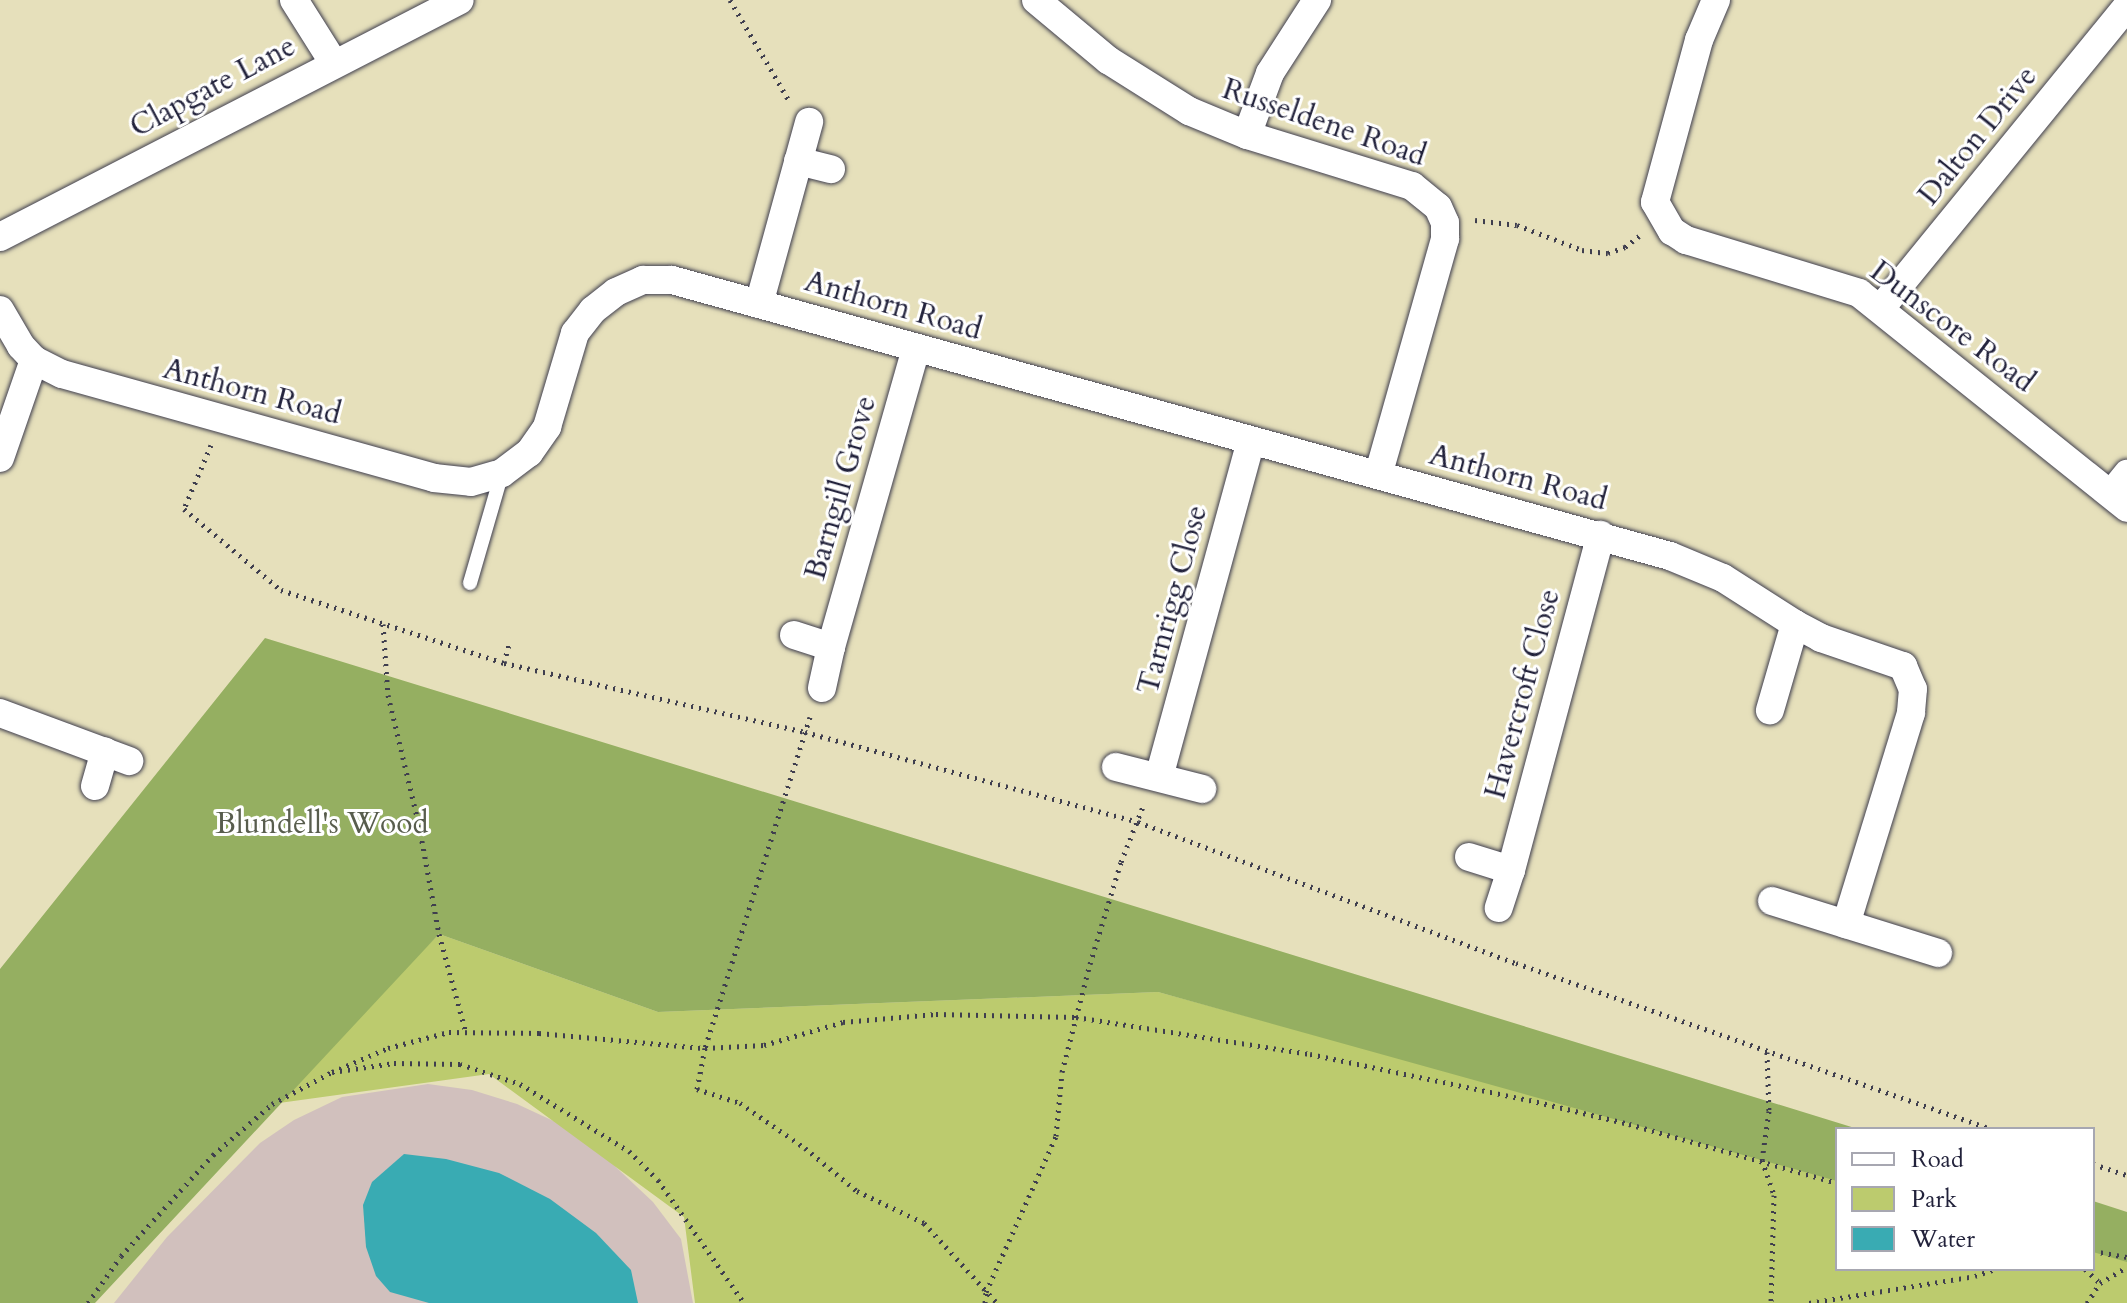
<!DOCTYPE html>
<html>
<head>
<meta charset="utf-8">
<style>
	body { margin:0 }
	#map { position:relative; width:2127px; height:1303px; overflow:hidden; background:#e6e0bb; font-family:Cardo,serif }
	div>[style] { position:absolute }
	.industrial>* { inset:0; background:#d1c0bd }
	.green>* { inset:0; background:#bccb6e }
	.forest>* { inset:0; background:#95af61 }
	.water>* { inset:0; background:#39abb3 }
	.path>* { height:5px; margin-top:-2.5px; transform-origin:0; background:repeating-linear-gradient(90deg,#3f3e4e 0 2px,transparent 0 8px) }
	.roads { filter:drop-shadow(0 0 2px #3f3e4e) drop-shadow(0 0 2px #3f3e4e) }
	.service>* { height:14px; margin:-7px; padding:0 7px; transform-origin:7px; border-radius:7px; background:#fff }
	.minor>* { height:28px; margin:-14px; padding:0 14px; transform-origin:14px; border-radius:14px; background:#fff }
	span { translate:-50% -50%; white-space:nowrap; text-align:center; line-height:1.15; -webkit-text-stroke:6px #fff; paint-order:stroke }
	.street-label { font-size:30px; color:#22223b }
	.park-label { font-size:30px; color:#585d4d }
	.legend { position:absolute; left:1835px; top:1127px; width:260px; height:144px; box-sizing:border-box; background:#fff; border:2px solid #a7a7b1; margin:0; padding:10px 14px; list-style:none; font-size:24px; color:#22223b }
	.legend li { display:flex; align-items:center; gap:16px; height:40px }
	.legend b { width:40px; border:2px solid #a7a7b1 }
</style>
</head>
<body>
<div id="map">
	<div class="industrial">
		<div style="clip-path:polygon(428px 1084px,472px 1090px,517px 1104px,560px 1124px,602px 1154px,653px 1202px,681px 1239px,693px 1303px,114px 1303px,167px 1237px,260px 1143px,294px 1120px,342px 1097px)"></div>
	</div>
	<div class="green">
		<div style="clip-path:polygon(439px 934px,658px 1012px,1158px 992px,1837px 1177px,1837px 1269px,2093px 1269px,2093px 1246px,2127px 1255px,2127px 1303px,695px 1303px,684px 1217px,489px 1074px,272px 1104px)"></div>
	</div>
	<div class="forest">
		<div style="clip-path:polygon(265px 638px,1111px 899px,1858px 1129px,1837px 1129px,1837px 1181px,1158px 992px,658px 1012px,439px 934px,95px 1303px,0 1303px,0 969px)"></div>
		<div style="clip-path:polygon(2093px 1201px,2127px 1212px,2127px 1262px,2093px 1252px)"></div>
	</div>
	<div class="water">
		<div style="clip-path:polygon(404px 1154px,446px 1159px,499px 1173px,550px 1199px,596px 1233px,631px 1270px,638px 1303px,429px 1303px,390px 1292px,376px 1276px,366px 1247px,363px 1205px,372px 1182px)"></div>
	</div>
	<div class="path">
		<div style="left:730px;top:0;width:115px;rotate:59.6deg"></div>
		<div style="left:1475px;top:220px;width:42px;rotate:6.8deg"></div>
		<div style="left:1517px;top:225px;width:70px;rotate:21deg"></div>
		<div style="left:1582px;top:250px;width:26px;rotate:7deg"></div>
		<div style="left:1608px;top:253px;width:18px;rotate:-19deg"></div>
		<div style="left:1625px;top:247px;width:18px;rotate:-38deg"></div>
		<div style="left:211px;top:445px;width:69px;rotate:112.9deg"></div>
		<div style="left:184px;top:509px;width:126px;rotate:39.9deg"></div>
		<div style="left:281px;top:590px;width:235px;rotate:18.1deg"></div>
		<div style="left:504px;top:663px;width:309px;rotate:12.9deg"></div>
		<div style="left:805px;top:732px;width:345px;rotate:15.1deg"></div>
		<div style="left:1138px;top:822px;width:403px;rotate:20.5deg"></div>
		<div style="left:1516px;top:963px;width:503px;rotate:19.26deg"></div>
		<div style="left:383px;top:624px;width:71px;rotate:86deg"></div>
		<div style="left:388px;top:695px;width:134px;rotate:76.6deg"></div>
		<div style="left:419px;top:825px;width:111px;rotate:79.6deg"></div>
		<div style="left:439px;top:934px;width:103px;rotate:74.7deg"></div>
		<div style="left:504px;top:663px;width:23px;rotate:-75deg"></div>
		<div style="left:810px;top:717px;width:347px;rotate:107.6deg"></div>
		<div style="left:705px;top:1048px;width:42px;rotate:101deg"></div>
		<div style="left:697px;top:1089px;width:45px;rotate:18deg"></div>
		<div style="left:740px;top:1103px;width:79px;rotate:34.7deg"></div>
		<div style="left:805px;top:1148px;width:67px;rotate:39.6deg"></div>
		<div style="left:857px;top:1191px;width:74px;rotate:25.5deg"></div>
		<div style="left:924px;top:1223px;width:108px;rotate:47.6deg"></div>
		<div style="left:1767px;top:1052px;width:59px;rotate:88.1deg"></div>
		<div style="left:1769px;top:1111px;width:49px;rotate:98.1deg"></div>
		<div style="left:1762px;top:1160px;width:37px;rotate:71deg"></div>
		<div style="left:1774px;top:1195px;width:108px;rotate:91.6deg"></div>
		<div style="left:332px;top:1072px;width:61px;rotate:-23.2deg"></div>
		<div style="left:388px;top:1048px;width:63px;rotate:-14.7deg"></div>
		<div style="left:449px;top:1032px;width:90px;rotate:0.6deg"></div>
		<div style="left:539px;top:1033px;width:167px;rotate:5.2deg"></div>
		<div style="left:705px;top:1048px;width:59px;rotate:-2.9deg"></div>
		<div style="left:764px;top:1045px;width:82px;rotate:-16.2deg"></div>
		<div style="left:843px;top:1022px;width:93px;rotate:-4.9deg"></div>
		<div style="left:936px;top:1014px;width:140px;rotate:1.2deg"></div>
		<div style="left:1076px;top:1017px;width:237px;rotate:9deg"></div>
		<div style="left:1310px;top:1054px;width:224px;rotate:11.9deg"></div>
		<div style="left:1529px;top:1100px;width:103px;rotate:13.5deg"></div>
		<div style="left:1629px;top:1124px;width:216px;rotate:15.8deg"></div>
		<div style="left:2093px;top:1164px;width:36px;rotate:18deg"></div>
		<div style="left:2093px;top:1251px;width:35px;rotate:10deg"></div>
		<div style="left:2085px;top:1269px;width:21px;rotate:43deg"></div>
		<div style="left:88px;top:1303px;width:57px;rotate:-54.9deg"></div>
		<div style="left:121px;top:1256px;width:137px;rotate:-47.7deg"></div>
		<div style="left:213px;top:1155px;width:78px;rotate:-40.8deg"></div>
		<div style="left:272px;top:1104px;width:68px;rotate:-28.1deg"></div>
		<div style="left:332px;top:1072px;width:63px;rotate:-8.3deg"></div>
		<div style="left:394px;top:1063px;width:66px;rotate:0.9deg"></div>
		<div style="left:460px;top:1064px;width:63px;rotate:18.4deg"></div>
		<div style="left:520px;top:1084px;width:128px;rotate:31.6deg"></div>
		<div style="left:629px;top:1151px;width:41px;rotate:45deg"></div>
		<div style="left:658px;top:1180px;width:150px;rotate:55deg"></div>
		<div style="left:985px;top:1303px;width:11px;rotate:-85deg"></div>
		<div style="left:986px;top:1292px;width:171px;rotate:-65.8deg"></div>
		<div style="left:1056px;top:1136px;width:64px;rotate:-84.6deg"></div>
		<div style="left:1062px;top:1072px;width:112px;rotate:-75.5deg"></div>
		<div style="left:1090px;top:964px;width:107px;rotate:-73.1deg"></div>
		<div style="left:1121px;top:862px;width:62px;rotate:-68.4deg"></div>
		<div style="left:1809px;top:1303px;width:168px;rotate:-9.2deg"></div>
		<div style="left:1975px;top:1276px;width:21px;rotate:-19deg"></div>
		<div style="left:2087px;top:1303px;width:24px;rotate:-57deg"></div>
		<div style="left:2100px;top:1283px;width:31px;rotate:-31deg"></div>
	</div>
	<div class="roads">
		<div class="service">
			<div style="left:470px;top:583px;width:115px;rotate:-73.8deg"></div>
		</div>
		<div class="minor">
			<div style="left:294px;top:0;width:73px;rotate:57.8deg"></div>
			<div style="left:1036px;top:0;width:94px;rotate:39.8deg"></div>
			<div style="left:1108px;top:60px;width:96px;rotate:32.2deg"></div>
			<div style="left:1189px;top:111px;width:63px;rotate:22.5deg"></div>
			<div style="left:1247px;top:135px;width:173px;rotate:17.2deg"></div>
			<div style="left:1412px;top:186px;width:33px;rotate:39deg"></div>
			<div style="left:1438px;top:207px;width:17px;rotate:66deg"></div>
			<div style="left:1445px;top:223px;width:16px;rotate:90deg"></div>
			<div style="left:1445px;top:239px;width:245px;rotate:105.8deg"></div>
			<div style="left:1716px;top:0;width:43px;rotate:113deg"></div>
			<div style="left:1699px;top:40px;width:168px;rotate:105.2deg"></div>
			<div style="left:1655px;top:202px;width:34px;rotate:60deg"></div>
			<div style="left:1672px;top:231px;width:17px;rotate:33deg"></div>
			<div style="left:1686px;top:240px;width:181px;rotate:17deg"></div>
			<div style="left:1859px;top:293px;width:344px;rotate:38.7deg"></div>
			<div style="left:1247px;top:135px;width:66px;rotate:-69.6deg"></div>
			<div style="left:1270px;top:73px;width:87px;rotate:-57.2deg"></div>
			<div style="left:798px;top:161px;width:34px;rotate:14deg"></div>
			<div style="left:0;top:237px;width:517px;rotate:-27.26deg"></div>
			<div style="left:759px;top:304px;width:189px;rotate:-74.6deg"></div>
			<div style="left:1881px;top:308px;width:390px;rotate:-50.8deg"></div>
			<div style="left:0;top:310px;width:42px;rotate:59.7deg"></div>
			<div style="left:21px;top:346px;width:19px;rotate:47deg"></div>
			<div style="left:34px;top:360px;width:31px;rotate:27deg"></div>
			<div style="left:62px;top:374px;width:386px;rotate:15.6deg"></div>
			<div style="left:434px;top:478px;width:37px;rotate:6deg"></div>
			<div style="left:471px;top:482px;width:32px;rotate:-16deg"></div>
			<div style="left:502px;top:473px;width:34px;rotate:-37deg"></div>
			<div style="left:529px;top:453px;width:32px;rotate:-55deg"></div>
			<div style="left:547px;top:427px;width:98px;rotate:-73.4deg"></div>
			<div style="left:575px;top:333px;width:29px;rotate:-52deg"></div>
			<div style="left:593px;top:310px;width:29px;rotate:-38deg"></div>
			<div style="left:616px;top:292px;width:30px;rotate:-24deg"></div>
			<div style="left:643px;top:280px;width:29px"></div>
			<div style="left:672px;top:280px;width:1035px;rotate:15.46deg"></div>
			<div style="left:1670px;top:556px;width:57px;rotate:22.5deg"></div>
			<div style="left:1723px;top:578px;width:85px;rotate:32.6deg"></div>
			<div style="left:1795px;top:624px;width:90px;rotate:106.2deg"></div>
			<div style="left:0;top:458px;width:104px;rotate:-70.9deg"></div>
			<div style="left:2111px;top:494px;width:26px;rotate:-51deg"></div>
			<div style="left:1795px;top:624px;width:30px;rotate:28deg"></div>
			<div style="left:1821px;top:638px;width:87px;rotate:18.9deg"></div>
			<div style="left:1903px;top:666px;width:25px;rotate:67deg"></div>
			<div style="left:1913px;top:689px;width:24px;rotate:95deg"></div>
			<div style="left:1911px;top:713px;width:221px;rotate:107.1deg"></div>
			<div style="left:794px;top:635px;width:39px;rotate:18deg"></div>
			<div style="left:831px;top:647px;width:42px;rotate:102.4deg"></div>
			<div style="left:831px;top:647px;width:311px;rotate:-74.1deg"></div>
			<div style="left:0;top:713px;width:138px;rotate:20.4deg"></div>
			<div style="left:1116px;top:767px;width:89px;rotate:14.3deg"></div>
			<div style="left:1159px;top:777px;width:348px;rotate:-74.7deg"></div>
			<div style="left:95px;top:786px;width:36px;rotate:-74deg"></div>
			<div style="left:1469px;top:857px;width:44px;rotate:17.2deg"></div>
			<div style="left:1511px;top:870px;width:40px;rotate:108deg"></div>
			<div style="left:1511px;top:870px;width:347px;rotate:-75deg"></div>
			<div style="left:1772px;top:901px;width:174px;rotate:17.4deg"></div>
		</div>
	</div>
	<div class="street-label">
		<span style="left:213px;top:87px;rotate:-28deg">Clapgate Lane</span>
		<span style="left:1324px;top:123px;rotate:19deg">Russeldene Road</span>
		<span style="left:1978px;top:136px;rotate:-51deg">Dalton Drive</span>
		<span style="left:893px;top:306px;rotate:16deg">Anthorn Road</span>
		<span style="left:1952px;top:327px;rotate:37deg">Dunscore Road</span>
		<span style="left:252px;top:392px;rotate:15deg">Anthorn Road</span>
		<span style="left:1518px;top:478px;rotate:15deg">Anthorn Road</span>
		<span style="left:841px;top:488px;rotate:-74deg">Barngill Grove</span>
		<span style="left:1173px;top:600px;rotate:-75deg">Tarnrigg Close</span>
		<span style="left:1523px;top:694px;rotate:-75deg">Havercroft Close</span>
	</div>
	<div class="park-label">
		<span style="left:322px;top:824px">Blundell's Wood</span>
	</div>
	<ul class="legend">
	<li><b style="height:10px;background:#fff"></b>Road</li>
	<li><b style="height:22px;background:#bccb6e"></b>Park</li>
	<li><b style="height:22px;background:#39abb3"></b>Water</li>
	</ul>
</div>
</body>
</html>
